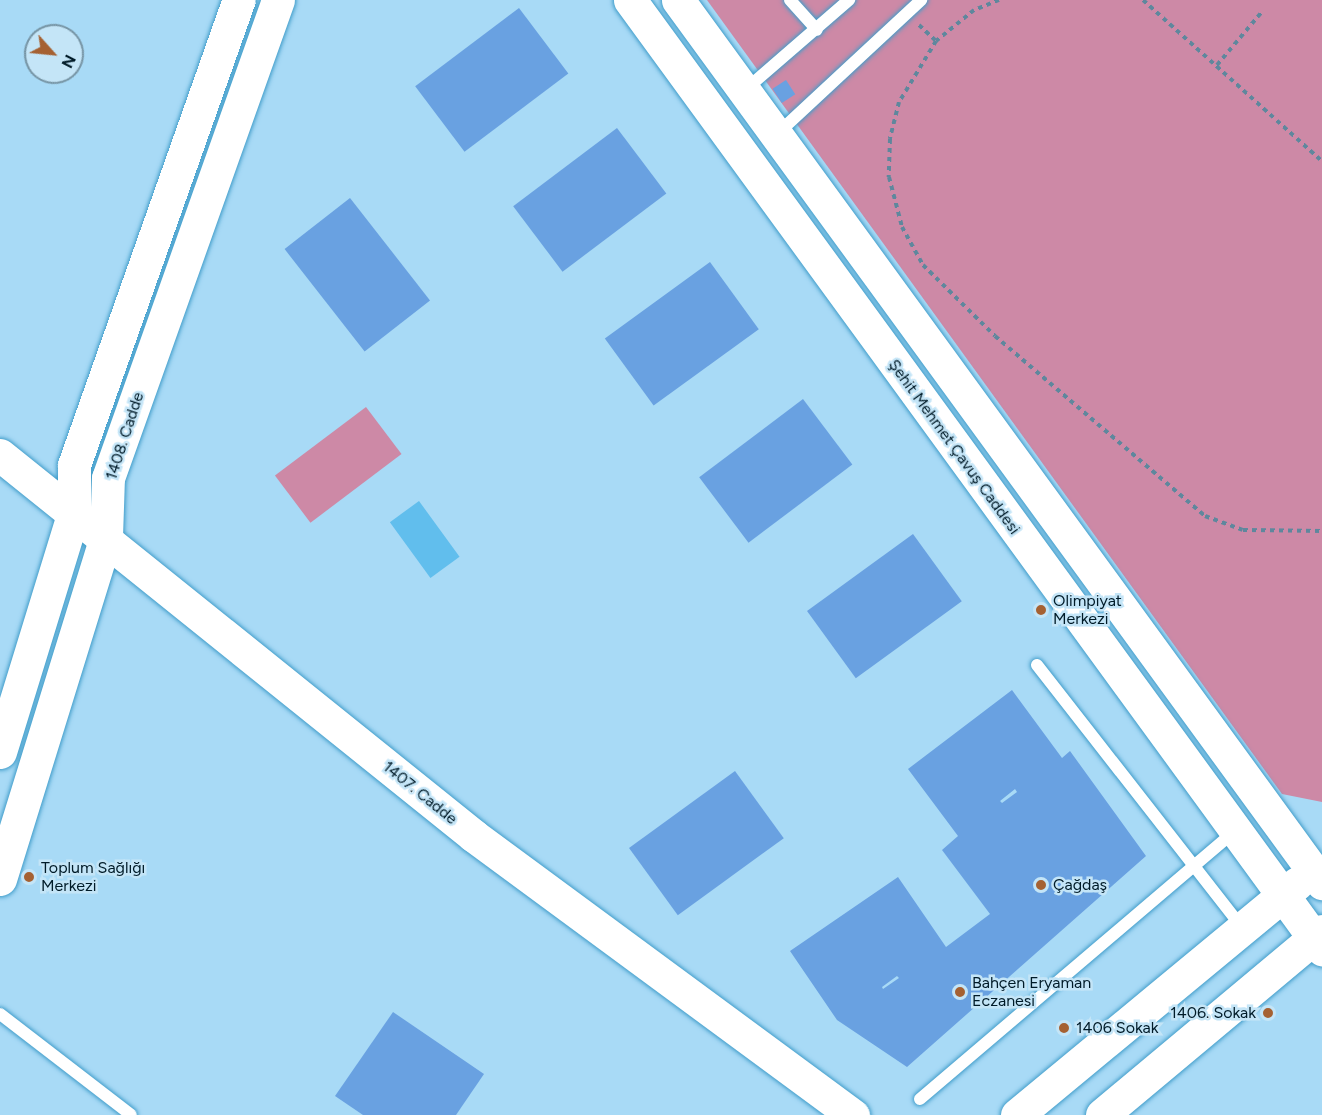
<!DOCTYPE html>
<html>
<head>
<meta charset="utf-8">
<style>
	body { margin:0 }
	#map { position:relative; width:1322px; height:1115px; overflow:hidden; background:#a8daf6; font-family:Figtree,sans-serif }
	div>[style] { position:absolute }
	.green>* { inset:0; background:#cd89a6; transform-origin:0 0 }
	.water>* { inset:0; background:#61beed; transform-origin:0 0 }
	.building>* { inset:0; background:#69a1e1; transform-origin:0 0 }
	.path>* { height:4px; margin-top:-2px; transform-origin:0; background:repeating-linear-gradient(90deg,#5f879d 0 4.5px,transparent 0 9px) }
	.roads { filter:drop-shadow(0 0 2px #419dca) drop-shadow(0 0 2px #419dca) }
	.lane>* { height:12px; margin:-6px; padding:0 6px; transform-origin:6px; border-radius:6px; background:#fff }
	.secondary>* { height:33px; margin:-16.5px; padding:0 16.5px; transform-origin:16.5px; border-radius:16.5px; background:#fff }
	.dots>* { width:16px; height:16px; translate:-50% -50%; box-sizing:border-box; border:3px solid #c4e5f7; border-radius:50% }
	span { translate:-50% -50%; white-space:nowrap; text-align:center; line-height:1.15; -webkit-text-stroke:5px #c4e5f7; paint-order:stroke }
	.street-label { font-size:16px; color:#001b28 }
	.poi-label { font-size:16px; color:#001b28 }
	.left { translate:0 -50%; text-align:left }
	.right { translate:-100% -50%; text-align:right }
	.north { position:absolute; left:24px; top:24px; width:60px; height:60px; box-sizing:border-box; background:#c4e5f7; border:2px solid #7694a4; border-radius:50%; rotate:117deg; font-size:16px; font-weight:700; line-height:24px; text-align:center; color:#001b28 }
	.north::after { content:''; display:block; margin:auto; width:21px; height:27px; background:#a56132; clip-path:polygon(50% 0,100% 100%,50% 72%,0 100%) }
</style>
</head>
<body>
<div id="map">
	<div class="green">
		<div style="clip-path:polygon(707px 0,1322px 0,1322px 802px,1282px 794px)"></div>
		<div style="left:366px;top:407px;width:59px;height:114px;rotate:53deg"></div>
	</div>
	<div class="water">
		<div style="left:419px;top:501px;width:69px;height:36px;rotate:54deg"></div>
	</div>
	<div class="building">
		<div style="left:519px;top:8px;width:82px;height:130px;rotate:53deg"></div>
		<div style="left:786px;top:80px;width:17px;height:16px;rotate:57deg"></div>
		<div style="left:617px;top:128px;width:82px;height:130px;rotate:53deg"></div>
		<div style="left:350px;top:198px;width:130px;height:83px;rotate:52deg"></div>
		<div style="left:710px;top:262px;width:83px;height:130px;rotate:54deg"></div>
		<div style="left:803px;top:399px;width:82px;height:130px;rotate:53deg"></div>
		<div style="left:913px;top:534px;width:83px;height:131px;rotate:54deg"></div>
		<div style="clip-path:polygon(evenodd,1012px 690px,1062px 758px,1070px 751px,1146px 856px,907px 1067px,837px 1020px,790px 951px,898px 877px,946px 947px,990px 914px,942px 850px,958px 836px,908px 769px,1012px 690px,1015px 789px,1017px 792px,1002px 803px,1000px 801px,1015px 789px,1012px 690px,897px 976px,899px 978px,883px 989px,882px 987px,897px 976px)"></div>
		<div style="left:735px;top:771px;width:83px;height:131px;rotate:54deg"></div>
		<div style="clip-path:polygon(393px 1012px,484px 1074px,456px 1115px,363px 1115px,335px 1096px)"></div>
	</div>
	<div class="path">
		<div style="left:999px;top:0;width:27px;rotate:158deg"></div>
		<div style="left:974px;top:10px;width:49px;rotate:140.8deg"></div>
		<div style="left:936px;top:41px;width:71px;rotate:121.2deg"></div>
		<div style="left:899px;top:102px;width:38px;rotate:104deg"></div>
		<div style="left:890px;top:139px;width:38px;rotate:92deg"></div>
		<div style="left:889px;top:177px;width:52px;rotate:75.4deg"></div>
		<div style="left:902px;top:227px;width:43px;rotate:61.1deg"></div>
		<div style="left:923px;top:265px;width:101px;rotate:44.6deg"></div>
		<div style="left:995px;top:336px;width:277px;rotate:40.6deg"></div>
		<div style="left:1205px;top:516px;width:40px;rotate:20.2deg"></div>
		<div style="left:1243px;top:530px;width:79px;rotate:0.7deg"></div>
		<div style="left:1143px;top:0;width:241px;rotate:42deg"></div>
		<div style="left:919px;top:25px;width:23px;rotate:43deg"></div>
		<div style="left:1217px;top:65px;width:68px;rotate:-49.8deg"></div>
	</div>
	<div class="roads">
		<div class="lane">
			<div style="left:790px;top:0;width:40px;rotate:48deg"></div>
			<div style="left:745px;top:90px;width:138px;rotate:-40.9deg"></div>
			<div style="left:777px;top:134px;width:197px;rotate:-42.9deg"></div>
			<div style="left:1037px;top:665px;width:331px;rotate:52deg"></div>
			<div style="left:0;top:1014px;width:165px;rotate:37.6deg"></div>
			<div style="left:920px;top:1099px;width:411px;rotate:-40.4deg"></div>
		</div>
		<div class="secondary">
			<div style="left:630px;top:0;width:1175px;rotate:53.9deg"></div>
			<div style="left:678px;top:0;width:1093px;rotate:53.9deg"></div>
			<div style="left:0;top:455px;width:608px;rotate:38.79deg"></div>
			<div style="left:474px;top:836px;width:471px;rotate:36.4deg"></div>
			<div style="left:0;top:752px;width:251px;rotate:-72.9deg"></div>
			<div style="left:74px;top:512px;width:47px;rotate:-90deg"></div>
			<div style="left:74px;top:465px;width:493px;rotate:-70.5deg"></div>
			<div style="left:0;top:879px;width:358px;rotate:-72.8deg"></div>
			<div style="left:106px;top:537px;width:59px;rotate:-88.1deg"></div>
			<div style="left:108px;top:478px;width:507px;rotate:-70.42deg"></div>
			<div style="left:1017px;top:1115px;width:364px;rotate:-39.6deg"></div>
			<div style="left:1102px;top:1115px;width:287px;rotate:-39.9deg"></div>
		</div>
	</div>
	<div class="dots">
		<div style="left:1041px;top:610px;background:#a56132"></div>
		<div style="left:29px;top:877px;background:#a56132"></div>
		<div style="left:1041px;top:885px;background:#a56132"></div>
		<div style="left:960px;top:992px;background:#a56132"></div>
		<div style="left:1268px;top:1013px;background:#a56132"></div>
		<div style="left:1064px;top:1028px;background:#a56132"></div>
	</div>
	<div class="street-label">
		<span style="left:125px;top:436px;rotate:-72deg">1408. Cadde</span>
		<span style="left:954px;top:447px;rotate:54deg">Şehit Mehmet Çavuş Caddesi</span>
		<span style="left:420px;top:793px;rotate:39deg">1407. Cadde</span>
	</div>
	<div class="poi-label">
		<span class="left" style="left:1053px;top:610px">Olimpiyat<br>Merkezi</span>
		<span class="left" style="left:41px;top:877px">Toplum Sağlığı<br>Merkezi</span>
		<span class="left" style="left:1053px;top:885px">Çağdaş</span>
		<span class="left" style="left:972px;top:992px">Bahçen Eryaman<br>Eczanesi</span>
		<span class="right" style="left:1256px;top:1013px">1406. Sokak</span>
		<span class="left" style="left:1076px;top:1028px">1406 Sokak</span>
	</div>
	<div class="north">N</div>
</div>
</body>
</html>
